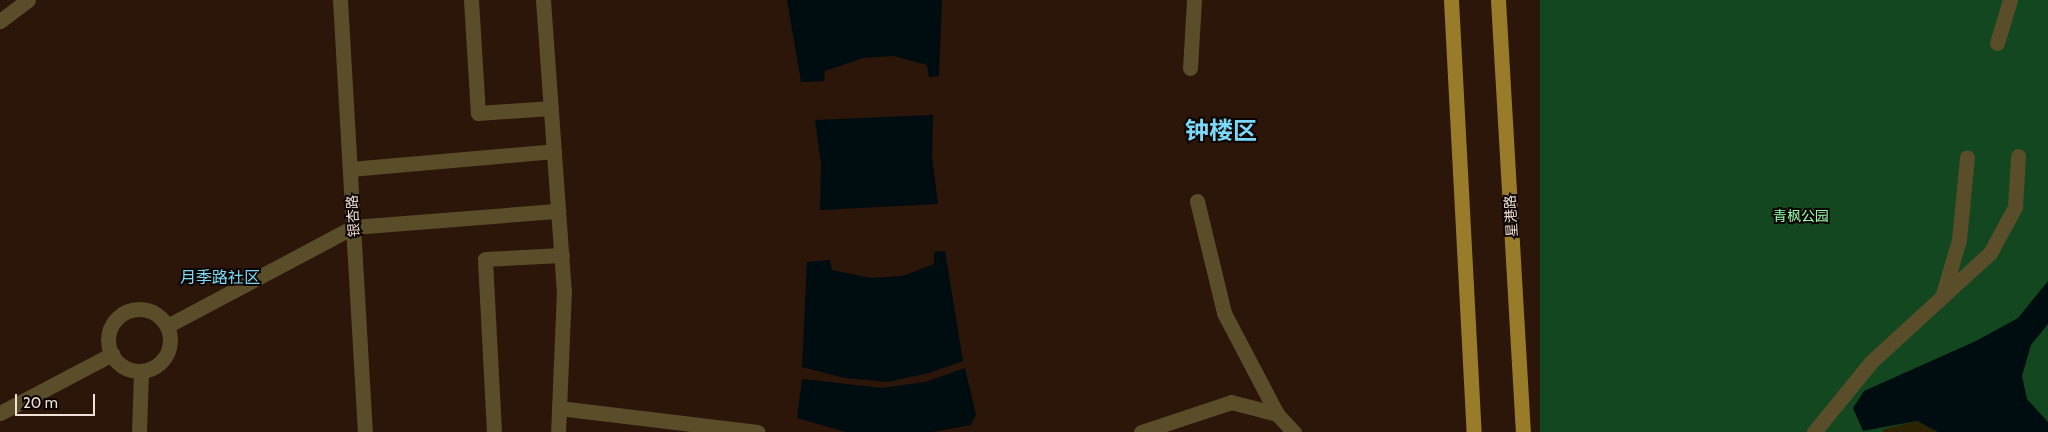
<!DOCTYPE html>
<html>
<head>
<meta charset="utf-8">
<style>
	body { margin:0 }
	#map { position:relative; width:2048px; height:432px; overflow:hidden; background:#2c1509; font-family:Cabin,"Noto Sans SC",sans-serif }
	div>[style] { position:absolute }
	.green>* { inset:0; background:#124720; transform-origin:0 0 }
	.sand>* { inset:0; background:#2b2302 }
	.water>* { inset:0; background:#000d10 }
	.minor>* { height:15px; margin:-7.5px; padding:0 7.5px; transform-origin:7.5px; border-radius:7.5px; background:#5a4d29 }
	.minor>.ring { margin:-7.5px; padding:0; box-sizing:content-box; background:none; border:15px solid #5a4d29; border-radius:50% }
	.major>* { height:15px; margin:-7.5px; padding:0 7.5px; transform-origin:7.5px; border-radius:7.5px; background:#997c29 }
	span { translate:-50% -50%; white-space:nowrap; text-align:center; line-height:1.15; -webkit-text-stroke:4px #0d0502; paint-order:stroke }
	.street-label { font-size:14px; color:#f1e0d8 }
	.park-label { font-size:14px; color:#93fda7 }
	.quarter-label { font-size:16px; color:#7ad9f8 }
	.town-label { font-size:24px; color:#7ad9f8; font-weight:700 }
	.scale { position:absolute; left:15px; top:394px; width:80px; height:22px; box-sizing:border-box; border:2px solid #f1e0d8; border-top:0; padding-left:6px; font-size:15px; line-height:18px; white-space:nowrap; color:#f1e0d8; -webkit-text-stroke:4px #0d0502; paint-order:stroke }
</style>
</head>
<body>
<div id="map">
	<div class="green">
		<div style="left:1540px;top:0;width:508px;height:433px"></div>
	</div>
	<div class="sand">
		<div style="clip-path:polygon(1917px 421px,1938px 432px,1882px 432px,1884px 429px)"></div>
	</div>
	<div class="water">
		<div style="clip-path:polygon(787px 0,942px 0,939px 76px,929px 77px,927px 65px,894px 56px,863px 58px,825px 71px,824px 81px,801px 82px)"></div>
		<div style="clip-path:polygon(933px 115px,932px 157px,938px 204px,820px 210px,821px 164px,815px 120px)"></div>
		<div style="clip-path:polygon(945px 251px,963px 361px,929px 373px,887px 382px,845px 378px,802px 367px,807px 262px,830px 260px,832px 270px,871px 278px,903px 276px,934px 264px,934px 252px)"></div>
		<div style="clip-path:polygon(2048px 281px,2048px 324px,2031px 345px,2022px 376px,2027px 399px,2048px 422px,2048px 432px,1938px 432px,1917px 421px,1863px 431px,1853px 408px,1864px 391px,1976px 341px,2018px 318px)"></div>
		<div style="clip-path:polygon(965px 368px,976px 415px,971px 425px,932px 432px,846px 432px,797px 418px,802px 379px,882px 388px,925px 382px)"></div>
	</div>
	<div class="minor">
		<div style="left:340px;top:0;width:433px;rotate:86.7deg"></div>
		<div style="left:471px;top:0;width:113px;rotate:86.5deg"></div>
		<div style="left:478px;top:113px;width:73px;rotate:-3.9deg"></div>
		<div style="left:543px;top:0;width:291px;rotate:85.9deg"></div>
		<div style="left:564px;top:290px;width:142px;rotate:92.4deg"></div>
		<div style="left:0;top:21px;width:35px;rotate:-37deg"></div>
		<div style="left:1997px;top:43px;width:45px;rotate:-73.2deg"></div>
		<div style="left:1190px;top:68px;width:68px;rotate:-86.6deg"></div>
		<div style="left:350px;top:169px;width:205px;rotate:-5deg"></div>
		<div style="left:1197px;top:201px;width:115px;rotate:76.4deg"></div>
		<div style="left:1224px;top:313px;width:114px;rotate:62.3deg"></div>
		<div style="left:1277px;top:414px;width:25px;rotate:47deg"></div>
		<div style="left:1943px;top:294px;width:56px;rotate:-73.5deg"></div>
		<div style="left:1959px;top:240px;width:83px;rotate:-84.5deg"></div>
		<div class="ring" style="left:108px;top:309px;width:47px;height:47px"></div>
		<div style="left:167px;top:326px;width:211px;rotate:-28deg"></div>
		<div style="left:353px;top:227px;width:206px;rotate:-4.5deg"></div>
		<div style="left:559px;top:408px;width:200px;rotate:6.9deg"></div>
		<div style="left:0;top:413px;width:127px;rotate:-27.8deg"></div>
		<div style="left:139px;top:432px;width:60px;rotate:-88.1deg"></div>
		<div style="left:494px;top:432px;width:173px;rotate:-93deg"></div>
		<div style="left:485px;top:259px;width:77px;rotate:-3deg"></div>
		<div style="left:1141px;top:432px;width:95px;rotate:-18.4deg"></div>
		<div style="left:1231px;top:402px;width:48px;rotate:14.6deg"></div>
		<div style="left:1814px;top:432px;width:90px;rotate:-50.8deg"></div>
		<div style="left:1871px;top:362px;width:161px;rotate:-42.5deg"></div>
		<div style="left:1990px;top:253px;width:52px;rotate:-61.5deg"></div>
		<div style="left:2015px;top:207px;width:51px;rotate:-86.6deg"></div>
	</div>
	<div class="major">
		<div style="left:1451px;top:0;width:433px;rotate:87deg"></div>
		<div style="left:1498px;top:0;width:433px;rotate:86.7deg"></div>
	</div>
	<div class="street-label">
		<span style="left:353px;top:216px;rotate:-93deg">银杏路</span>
		<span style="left:1511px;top:216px;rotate:-93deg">星港路</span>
	</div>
	<div class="park-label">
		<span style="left:1801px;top:216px">青枫公园</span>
	</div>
	<div class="quarter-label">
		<span style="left:220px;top:278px">月季路社区</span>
	</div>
	<div class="town-label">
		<span style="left:1221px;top:131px">钟楼区</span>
	</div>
	<div class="scale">20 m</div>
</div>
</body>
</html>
